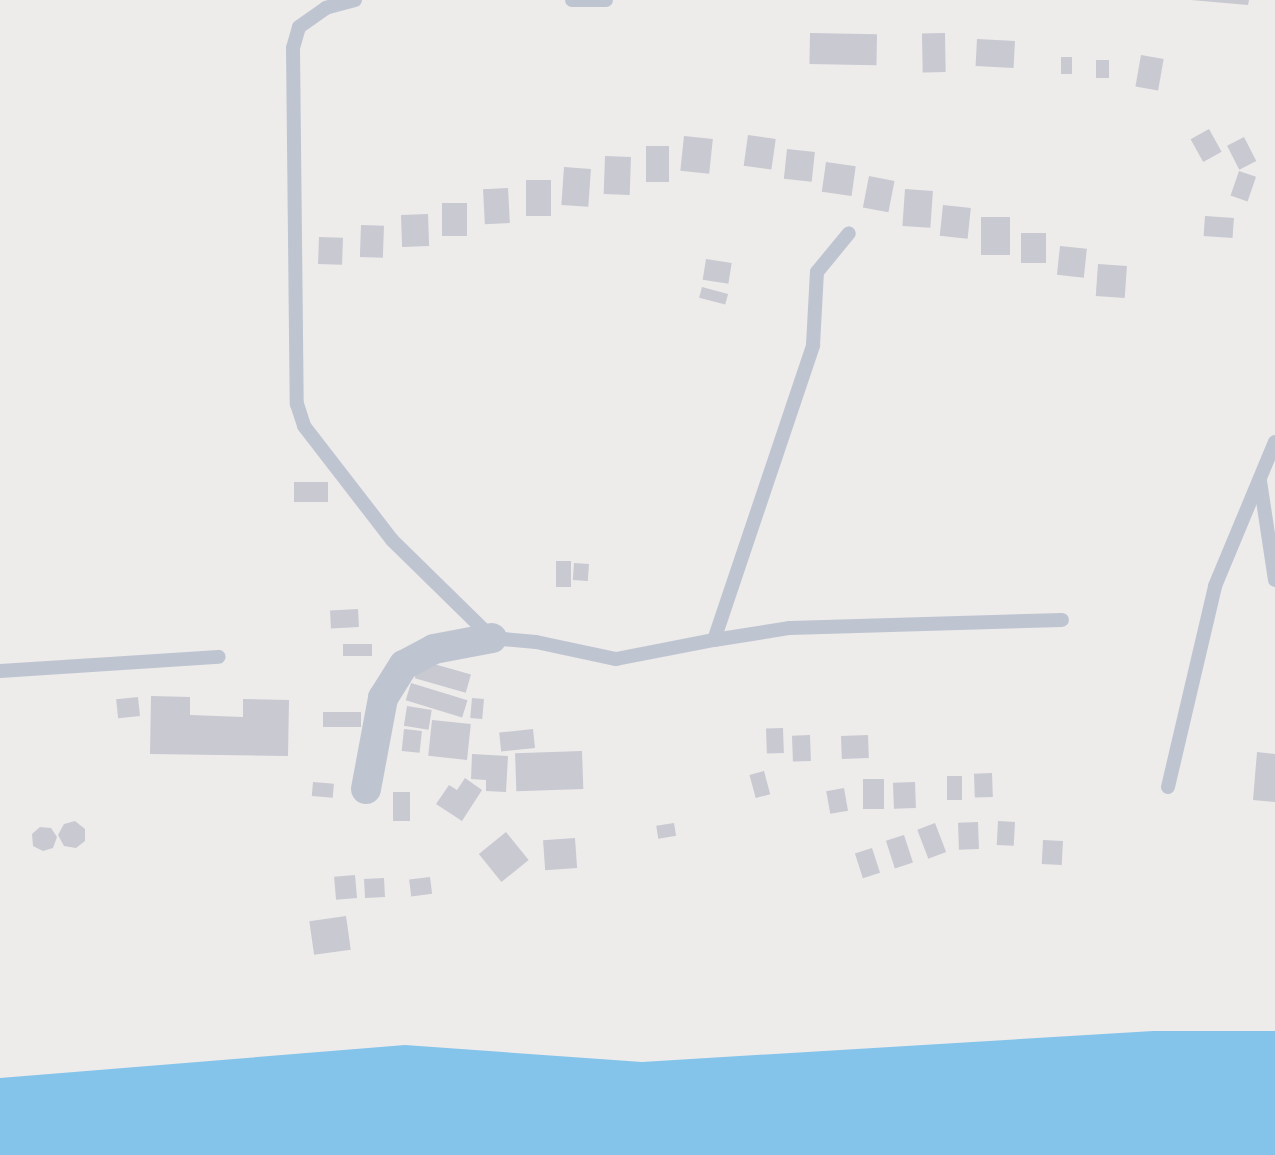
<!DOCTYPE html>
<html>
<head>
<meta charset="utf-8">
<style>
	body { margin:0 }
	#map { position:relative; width:1275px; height:1155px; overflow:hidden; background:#eeebeb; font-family:"Work Sans",sans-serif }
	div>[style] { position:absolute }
	.water>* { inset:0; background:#84c4eb }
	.building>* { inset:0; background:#c8c9d1; transform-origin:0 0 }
	.service>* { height:14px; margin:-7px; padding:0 7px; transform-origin:7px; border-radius:7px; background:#bec5d1 }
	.minor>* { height:30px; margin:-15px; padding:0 15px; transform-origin:15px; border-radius:15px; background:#bec5d1 }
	span { translate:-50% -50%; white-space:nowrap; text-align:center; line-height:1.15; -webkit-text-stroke:5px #fff; paint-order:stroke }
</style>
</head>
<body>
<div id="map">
	<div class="water">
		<div style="clip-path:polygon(1153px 1031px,1275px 1031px,1275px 1155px,0 1155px,0 1078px,405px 1045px,642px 1062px)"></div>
	</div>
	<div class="building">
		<div style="clip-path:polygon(1191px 0,1249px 0,1248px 5px)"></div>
		<div style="left:810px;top:33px;width:67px;height:31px;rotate:1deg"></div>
		<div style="left:945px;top:33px;width:39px;height:23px;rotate:89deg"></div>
		<div style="left:977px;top:39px;width:38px;height:27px;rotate:3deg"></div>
		<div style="left:1141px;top:55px;width:23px;height:32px;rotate:10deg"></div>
		<div style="left:1061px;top:57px;width:11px;height:17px"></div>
		<div style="left:1096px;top:60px;width:13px;height:18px"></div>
		<div style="left:1209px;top:129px;width:26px;height:21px;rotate:61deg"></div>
		<div style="left:748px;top:135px;width:28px;height:31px;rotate:8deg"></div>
		<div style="left:684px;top:136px;width:29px;height:35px;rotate:6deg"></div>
		<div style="left:1244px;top:137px;width:27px;height:19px;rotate:63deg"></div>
		<div style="left:646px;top:146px;width:23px;height:36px"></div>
		<div style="left:787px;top:149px;width:28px;height:30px;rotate:6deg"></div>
		<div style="left:605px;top:156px;width:26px;height:38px;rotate:2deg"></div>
		<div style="left:826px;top:162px;width:30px;height:30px;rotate:8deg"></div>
		<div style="left:564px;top:167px;width:27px;height:38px;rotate:4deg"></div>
		<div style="left:1239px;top:171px;width:18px;height:26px;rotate:19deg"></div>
		<div style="left:869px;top:176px;width:26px;height:32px;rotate:11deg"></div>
		<div style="left:526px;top:180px;width:25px;height:36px"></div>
		<div style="left:508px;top:188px;width:35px;height:25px;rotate:87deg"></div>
		<div style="left:905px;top:189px;width:28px;height:37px;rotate:4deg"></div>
		<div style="left:442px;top:203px;width:25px;height:33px"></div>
		<div style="left:943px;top:205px;width:28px;height:31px;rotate:6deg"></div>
		<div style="left:428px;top:214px;width:32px;height:27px;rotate:88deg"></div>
		<div style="left:1205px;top:216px;width:29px;height:20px;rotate:4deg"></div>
		<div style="left:981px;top:217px;width:29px;height:38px"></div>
		<div style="left:361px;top:225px;width:23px;height:32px;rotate:2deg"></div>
		<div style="left:1021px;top:233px;width:25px;height:30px"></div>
		<div style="left:319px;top:237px;width:24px;height:27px;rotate:2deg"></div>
		<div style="left:1060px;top:246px;width:27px;height:29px;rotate:6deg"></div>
		<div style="left:706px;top:259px;width:26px;height:21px;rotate:9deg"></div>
		<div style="left:1098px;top:264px;width:29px;height:32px;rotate:4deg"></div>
		<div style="left:702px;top:287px;width:27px;height:11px;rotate:15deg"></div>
		<div style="left:328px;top:482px;width:20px;height:34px;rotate:90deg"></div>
		<div style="left:556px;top:561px;width:15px;height:26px"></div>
		<div style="left:574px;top:563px;width:15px;height:17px;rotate:4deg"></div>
		<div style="left:358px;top:609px;width:18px;height:28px;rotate:87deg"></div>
		<div style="left:343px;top:644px;width:29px;height:12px"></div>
		<div style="left:420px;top:660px;width:53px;height:19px;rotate:16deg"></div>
		<div style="left:411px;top:683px;width:59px;height:18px;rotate:17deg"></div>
		<div style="clip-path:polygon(151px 696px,190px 697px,190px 715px,243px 717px,243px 699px,289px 700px,288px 756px,150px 754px)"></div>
		<div style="left:138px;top:697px;width:19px;height:22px;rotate:84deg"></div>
		<div style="left:472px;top:698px;width:12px;height:20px;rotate:5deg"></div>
		<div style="left:407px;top:706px;width:25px;height:20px;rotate:9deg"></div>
		<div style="left:361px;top:712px;width:15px;height:38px;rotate:90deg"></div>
		<div style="left:432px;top:720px;width:39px;height:36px;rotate:6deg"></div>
		<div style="left:783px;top:728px;width:25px;height:17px;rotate:88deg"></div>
		<div style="left:404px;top:729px;width:18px;height:22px;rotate:6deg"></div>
		<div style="left:533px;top:729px;width:19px;height:34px;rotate:84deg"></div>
		<div style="left:810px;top:735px;width:26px;height:18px;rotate:88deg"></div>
		<div style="left:868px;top:735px;width:23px;height:27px;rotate:88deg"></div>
		<div style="left:582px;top:751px;width:38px;height:67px;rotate:88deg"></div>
		<div style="clip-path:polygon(1257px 752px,1275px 754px,1275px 802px,1253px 800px)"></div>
		<div style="clip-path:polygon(472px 754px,508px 756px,506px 792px,486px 791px,486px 780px,471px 779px)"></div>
		<div style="left:764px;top:771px;width:24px;height:15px;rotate:75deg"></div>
		<div style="left:992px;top:773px;width:24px;height:18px;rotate:88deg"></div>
		<div style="left:947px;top:776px;width:15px;height:24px"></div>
		<div style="clip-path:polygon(465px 778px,482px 790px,462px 821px,436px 804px,449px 785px,457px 790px)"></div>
		<div style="left:863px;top:779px;width:21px;height:30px"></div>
		<div style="left:313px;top:782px;width:21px;height:14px;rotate:5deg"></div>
		<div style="left:915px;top:782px;width:26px;height:22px;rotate:88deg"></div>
		<div style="left:844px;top:788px;width:23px;height:18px;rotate:80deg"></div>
		<div style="left:393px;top:792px;width:17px;height:29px"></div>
		<div style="clip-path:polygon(75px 821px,85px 829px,85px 841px,76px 848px,64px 846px,58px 835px,64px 824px)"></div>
		<div style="left:998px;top:821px;width:17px;height:24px;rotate:3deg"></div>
		<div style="left:978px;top:822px;width:27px;height:20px;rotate:88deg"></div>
		<div style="left:674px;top:823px;width:13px;height:18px;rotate:81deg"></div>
		<div style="left:935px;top:823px;width:31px;height:19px;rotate:69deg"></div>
		<div style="clip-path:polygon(40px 827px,51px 828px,57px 837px,53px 848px,43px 851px,33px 846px,32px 834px)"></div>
		<div style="left:506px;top:832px;width:36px;height:35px;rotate:51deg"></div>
		<div style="left:904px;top:835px;width:29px;height:19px;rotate:72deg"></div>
		<div style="left:575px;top:838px;width:30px;height:32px;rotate:86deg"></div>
		<div style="left:1043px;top:840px;width:20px;height:24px;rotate:3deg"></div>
		<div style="left:872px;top:848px;width:26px;height:18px;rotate:72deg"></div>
		<div style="left:355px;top:875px;width:23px;height:21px;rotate:85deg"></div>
		<div style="left:430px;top:877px;width:17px;height:21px;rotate:83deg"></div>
		<div style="left:384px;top:878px;width:19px;height:20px;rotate:87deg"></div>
		<div style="left:346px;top:916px;width:34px;height:37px;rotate:82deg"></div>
	</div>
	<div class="service">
		<div style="left:355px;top:0;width:30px;rotate:165deg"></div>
		<div style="left:326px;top:8px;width:33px;rotate:145deg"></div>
		<div style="left:299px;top:27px;width:22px;rotate:106deg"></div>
		<div style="left:293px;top:48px;width:356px;rotate:89.4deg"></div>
		<div style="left:297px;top:404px;width:23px;rotate:72deg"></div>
		<div style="left:304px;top:426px;width:144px;rotate:52.3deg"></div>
		<div style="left:392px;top:540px;width:140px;rotate:44.4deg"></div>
		<div style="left:492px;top:638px;width:44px;rotate:5.2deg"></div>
		<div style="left:536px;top:642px;width:82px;rotate:12deg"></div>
		<div style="left:616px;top:659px;width:100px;rotate:-11deg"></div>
		<div style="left:714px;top:640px;width:311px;rotate:-71.4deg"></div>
		<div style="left:813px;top:345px;width:73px;rotate:-86.9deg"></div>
		<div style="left:817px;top:272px;width:50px;rotate:-50.6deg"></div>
		<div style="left:572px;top:0;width:34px"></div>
		<div style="left:1260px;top:481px;width:100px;rotate:81.4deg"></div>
		<div style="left:714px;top:640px;width:77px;rotate:-9deg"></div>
		<div style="left:790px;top:628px;width:272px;rotate:-1.7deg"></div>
		<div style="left:0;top:671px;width:219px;rotate:-3.7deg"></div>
		<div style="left:1168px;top:787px;width:206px;rotate:-76.8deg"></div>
		<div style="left:1215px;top:586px;width:156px;rotate:-67.4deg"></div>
	</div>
	<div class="minor">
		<div style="left:366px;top:789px;width:93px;rotate:-79.4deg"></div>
		<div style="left:383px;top:698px;width:39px;rotate:-58deg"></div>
		<div style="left:404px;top:665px;width:34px;rotate:-28deg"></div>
		<div style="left:434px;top:649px;width:59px;rotate:-10.7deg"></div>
	</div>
</div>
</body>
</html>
